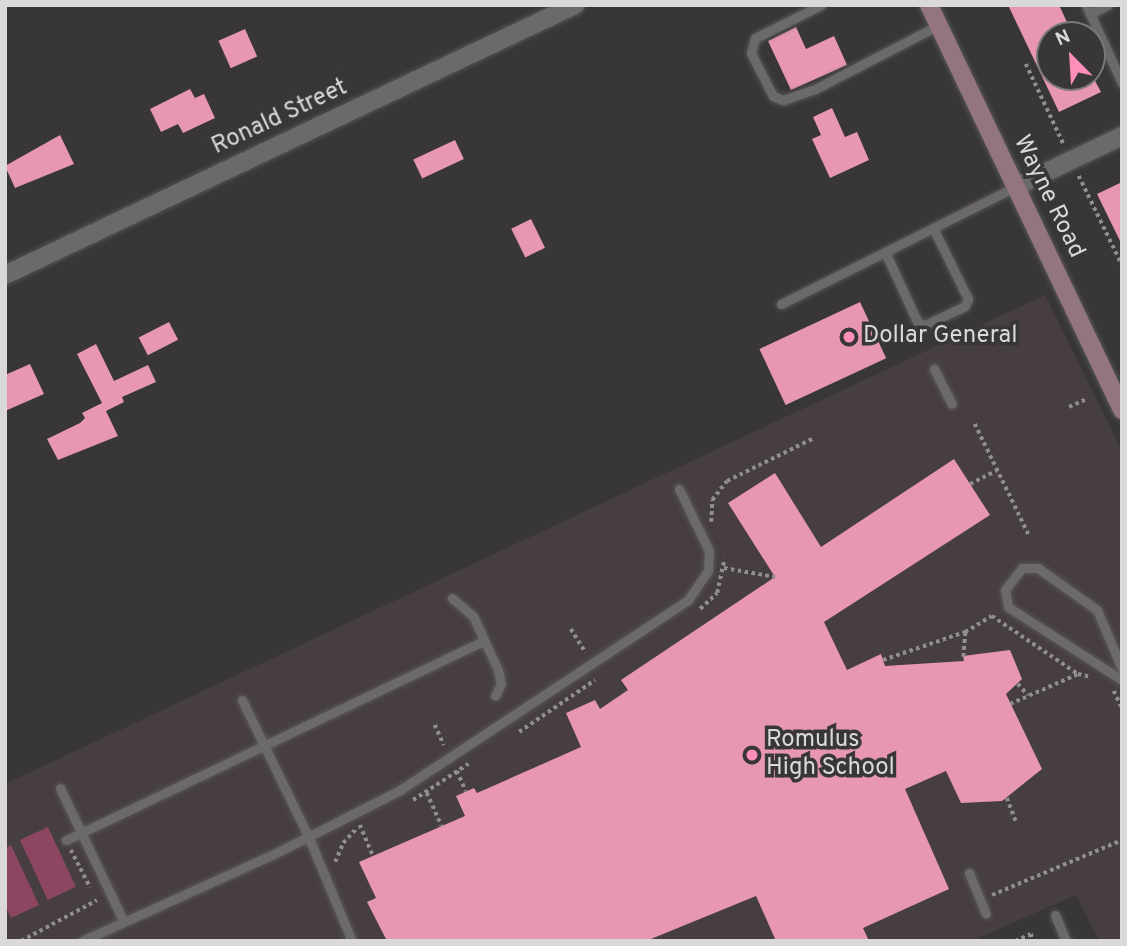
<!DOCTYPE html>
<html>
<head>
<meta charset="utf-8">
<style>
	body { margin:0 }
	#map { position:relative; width:1127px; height:946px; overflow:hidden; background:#383637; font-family:Overpass,sans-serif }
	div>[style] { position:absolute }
	.built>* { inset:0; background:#473e41 }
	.green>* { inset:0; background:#8c4662; transform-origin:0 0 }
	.building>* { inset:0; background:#e796b4; transform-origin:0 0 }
	.path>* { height:3.5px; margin-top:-1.75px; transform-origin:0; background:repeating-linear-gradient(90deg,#908e8f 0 3.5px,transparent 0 7px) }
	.roads { filter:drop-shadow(0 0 2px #585556) drop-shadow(0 0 2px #585556) }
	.lane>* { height:9px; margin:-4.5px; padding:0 4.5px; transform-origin:4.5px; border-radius:4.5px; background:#6c696a }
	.street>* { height:18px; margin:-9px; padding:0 9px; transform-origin:9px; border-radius:9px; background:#6c696a }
	.secondary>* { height:18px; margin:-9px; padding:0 9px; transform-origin:9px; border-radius:9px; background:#937580 }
	.dots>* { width:19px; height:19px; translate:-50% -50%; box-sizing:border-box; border:4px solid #383637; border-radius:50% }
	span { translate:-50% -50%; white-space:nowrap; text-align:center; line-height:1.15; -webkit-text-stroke:7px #383637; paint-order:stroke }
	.street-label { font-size:24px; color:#dad8d9 }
	.poi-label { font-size:24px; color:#dad8d9 }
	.left { translate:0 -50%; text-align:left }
	.frame { position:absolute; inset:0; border:7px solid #dad8d9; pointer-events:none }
	.north { position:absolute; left:1036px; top:21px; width:70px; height:70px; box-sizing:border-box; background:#383637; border:2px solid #797778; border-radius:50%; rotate:336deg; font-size:19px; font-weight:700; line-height:28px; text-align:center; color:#dad8d9 }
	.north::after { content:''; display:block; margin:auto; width:24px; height:32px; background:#ff8eba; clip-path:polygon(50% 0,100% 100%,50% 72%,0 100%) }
</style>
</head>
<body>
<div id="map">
	<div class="built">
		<div style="clip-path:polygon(1045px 295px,1122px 451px,1122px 941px,1099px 941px,1076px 895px,971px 941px,5px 941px,5px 784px)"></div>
	</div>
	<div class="green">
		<div style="left:48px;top:827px;width:66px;height:31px;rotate:65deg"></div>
		<div style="clip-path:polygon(11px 845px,39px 905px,11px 918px,5px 905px,5px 848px)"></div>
	</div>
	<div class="building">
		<div style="clip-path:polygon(1008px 5px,1059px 5px,1073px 35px,1050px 35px,1050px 77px,1093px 77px,1101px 92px,1059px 112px)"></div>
		<div style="clip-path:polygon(796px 27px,806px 49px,834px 36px,847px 65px,791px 90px,768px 41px)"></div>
		<div style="left:245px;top:29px;width:30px;height:29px;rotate:66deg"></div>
		<div style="clip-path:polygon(190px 89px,195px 98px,204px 94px,215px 118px,183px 133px,178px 124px,161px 132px,150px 109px)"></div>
		<div style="clip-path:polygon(832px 108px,845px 137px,857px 132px,869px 160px,830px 178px,812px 139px,821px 135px,813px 117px)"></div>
		<div style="clip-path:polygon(60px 135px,74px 164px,15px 188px,5px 166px)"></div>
		<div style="left:455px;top:140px;width:21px;height:46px;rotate:65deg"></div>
		<div style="clip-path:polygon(1122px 182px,1122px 245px,1097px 194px)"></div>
		<div style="left:531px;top:219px;width:32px;height:22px;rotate:64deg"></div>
		<div style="left:860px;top:302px;width:62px;height:111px;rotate:65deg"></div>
		<div style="left:169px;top:322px;width:20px;height:34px;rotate:63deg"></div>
		<div style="clip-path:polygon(96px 344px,114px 381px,148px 365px,156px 382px,122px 397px,124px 402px,106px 411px,118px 436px,58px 460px,47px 439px,80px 423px,85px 418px,82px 413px,102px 403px,77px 354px)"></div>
		<div style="clip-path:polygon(30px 364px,44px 394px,5px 411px,5px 375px)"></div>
		<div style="clip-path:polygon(954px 459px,990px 515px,824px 622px,847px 670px,881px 654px,885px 666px,964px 661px,963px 656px,1010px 650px,1022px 679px,1006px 694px,1042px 769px,1002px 801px,961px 803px,946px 771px,905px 789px,949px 889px,863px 928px,869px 941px,776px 941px,756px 896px,646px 941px,387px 941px,367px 902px,376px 898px,359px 862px,465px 816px,456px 796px,474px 788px,477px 793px,581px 747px,566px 713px,595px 700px,600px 709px,628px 690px,621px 680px,775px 577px,728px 503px,775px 473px,821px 547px)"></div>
	</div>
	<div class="path">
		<div style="left:1026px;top:64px;width:89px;rotate:64.9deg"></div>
		<div style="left:1079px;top:176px;width:99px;rotate:64.2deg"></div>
		<div style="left:1069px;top:407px;width:19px;rotate:-25deg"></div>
		<div style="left:975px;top:424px;width:123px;rotate:64.1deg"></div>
		<div style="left:970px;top:484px;width:30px;rotate:-27deg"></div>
		<div style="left:711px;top:522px;width:22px;rotate:-87deg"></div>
		<div style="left:712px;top:500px;width:24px;rotate:-52deg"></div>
		<div style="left:727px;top:481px;width:95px;rotate:-26.3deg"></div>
		<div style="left:724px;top:568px;width:52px;rotate:10deg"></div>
		<div style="left:700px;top:609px;width:23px;rotate:-43deg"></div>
		<div style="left:717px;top:593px;width:35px;rotate:-78deg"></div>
		<div style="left:571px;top:629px;width:28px;rotate:58deg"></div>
		<div style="left:963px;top:657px;width:25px;rotate:-85deg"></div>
		<div style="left:883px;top:660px;width:87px;rotate:-18.9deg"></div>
		<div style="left:965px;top:632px;width:31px;rotate:-31deg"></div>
		<div style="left:992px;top:616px;width:104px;rotate:34deg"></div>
		<div style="left:1078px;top:674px;width:13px;rotate:13deg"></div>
		<div style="left:1018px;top:684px;width:15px;rotate:48deg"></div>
		<div style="left:1114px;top:691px;width:19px;rotate:65deg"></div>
		<div style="left:1010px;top:704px;width:74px;rotate:-23.8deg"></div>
		<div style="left:435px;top:725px;width:22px;rotate:66deg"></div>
		<div style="left:519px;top:732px;width:92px;rotate:-34.4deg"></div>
		<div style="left:457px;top:771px;width:22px;rotate:66deg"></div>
		<div style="left:427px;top:793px;width:36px;rotate:66deg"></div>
		<div style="left:1007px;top:798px;width:25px;rotate:69deg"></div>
		<div style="left:413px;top:800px;width:66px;rotate:-33.2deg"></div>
		<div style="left:360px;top:825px;width:33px;rotate:67deg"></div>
		<div style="left:71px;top:850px;width:42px;rotate:62.8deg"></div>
		<div style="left:335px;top:862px;width:21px;rotate:-67deg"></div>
		<div style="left:343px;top:843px;width:19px;rotate:-47deg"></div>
		<div style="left:992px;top:895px;width:141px;rotate:-22.9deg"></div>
		<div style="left:21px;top:941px;width:86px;rotate:-28.3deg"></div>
		<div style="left:1015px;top:941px;width:17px;rotate:-24deg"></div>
		<div style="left:1031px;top:934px;width:8px;rotate:67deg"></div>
	</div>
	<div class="roads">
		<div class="lane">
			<div style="left:821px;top:5px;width:74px;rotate:153.4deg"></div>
			<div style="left:755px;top:38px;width:16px;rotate:105deg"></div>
			<div style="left:751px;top:53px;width:48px;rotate:62.9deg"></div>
			<div style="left:773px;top:96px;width:11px;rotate:22deg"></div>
			<div style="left:783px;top:100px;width:34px;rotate:-19deg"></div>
			<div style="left:815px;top:89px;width:140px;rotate:-27.3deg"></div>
			<div style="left:1086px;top:5px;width:86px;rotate:65.2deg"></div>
			<div style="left:1090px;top:14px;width:20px;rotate:-27deg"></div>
			<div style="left:885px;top:252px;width:78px;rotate:65.1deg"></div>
			<div style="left:918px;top:323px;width:7px;rotate:16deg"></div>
			<div style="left:925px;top:325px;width:44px;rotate:-25.4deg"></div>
			<div style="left:965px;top:306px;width:8px;rotate:-67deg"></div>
			<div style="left:968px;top:299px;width:79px;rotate:-116.2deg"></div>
			<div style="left:781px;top:304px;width:262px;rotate:-26.6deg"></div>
			<div style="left:934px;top:369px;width:39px;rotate:63deg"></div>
			<div style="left:452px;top:598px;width:28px;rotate:41deg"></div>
			<div style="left:473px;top:616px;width:60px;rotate:65.2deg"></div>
			<div style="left:498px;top:670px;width:14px;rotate:78deg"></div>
			<div style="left:501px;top:684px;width:13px;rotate:117deg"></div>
			<div style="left:1122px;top:669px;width:64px;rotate:-113deg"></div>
			<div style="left:1097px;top:610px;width:72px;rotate:-144.6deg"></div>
			<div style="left:1038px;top:568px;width:16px;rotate:180deg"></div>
			<div style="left:1022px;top:568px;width:28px;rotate:128deg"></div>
			<div style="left:1005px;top:590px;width:17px;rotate:80deg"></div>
			<div style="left:1008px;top:607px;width:135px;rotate:32.6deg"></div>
			<div style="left:242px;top:700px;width:151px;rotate:64.1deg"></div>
			<div style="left:308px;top:836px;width:114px;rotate:67.3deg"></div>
			<div style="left:60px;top:788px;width:148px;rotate:64.5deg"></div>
			<div style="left:66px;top:840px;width:463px;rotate:-25.5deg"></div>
			<div style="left:969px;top:873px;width:44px;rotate:67.5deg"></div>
			<div style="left:1055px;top:915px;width:28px;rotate:67deg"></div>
			<div style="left:82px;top:941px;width:217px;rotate:-24.4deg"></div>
			<div style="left:280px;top:851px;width:135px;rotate:-26.9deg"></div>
			<div style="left:400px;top:790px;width:345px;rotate:-33.4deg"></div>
			<div style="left:688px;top:600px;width:36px;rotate:-56deg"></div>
			<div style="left:708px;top:570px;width:19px;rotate:-87deg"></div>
			<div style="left:709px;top:551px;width:69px;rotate:-115.8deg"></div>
		</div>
		<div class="street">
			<div style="left:1015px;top:187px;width:119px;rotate:-25.5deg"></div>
			<div style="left:5px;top:275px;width:631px;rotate:-25.35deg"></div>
		</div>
		<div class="secondary">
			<div style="left:929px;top:5px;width:449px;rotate:64.5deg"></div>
		</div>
	</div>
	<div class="dots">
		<div style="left:849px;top:337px;background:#ff8eba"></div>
		<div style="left:752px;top:755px;background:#ff8eba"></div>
	</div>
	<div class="street-label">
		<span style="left:280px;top:118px;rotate:-25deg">Ronald Street</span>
		<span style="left:1048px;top:197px;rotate:64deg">Wayne Road</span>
	</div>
	<div class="poi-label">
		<span class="left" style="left:863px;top:337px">Dollar General</span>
		<span class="left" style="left:766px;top:755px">Romulus<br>High School</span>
	</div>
	<div class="frame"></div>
	<div class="north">N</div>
</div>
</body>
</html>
